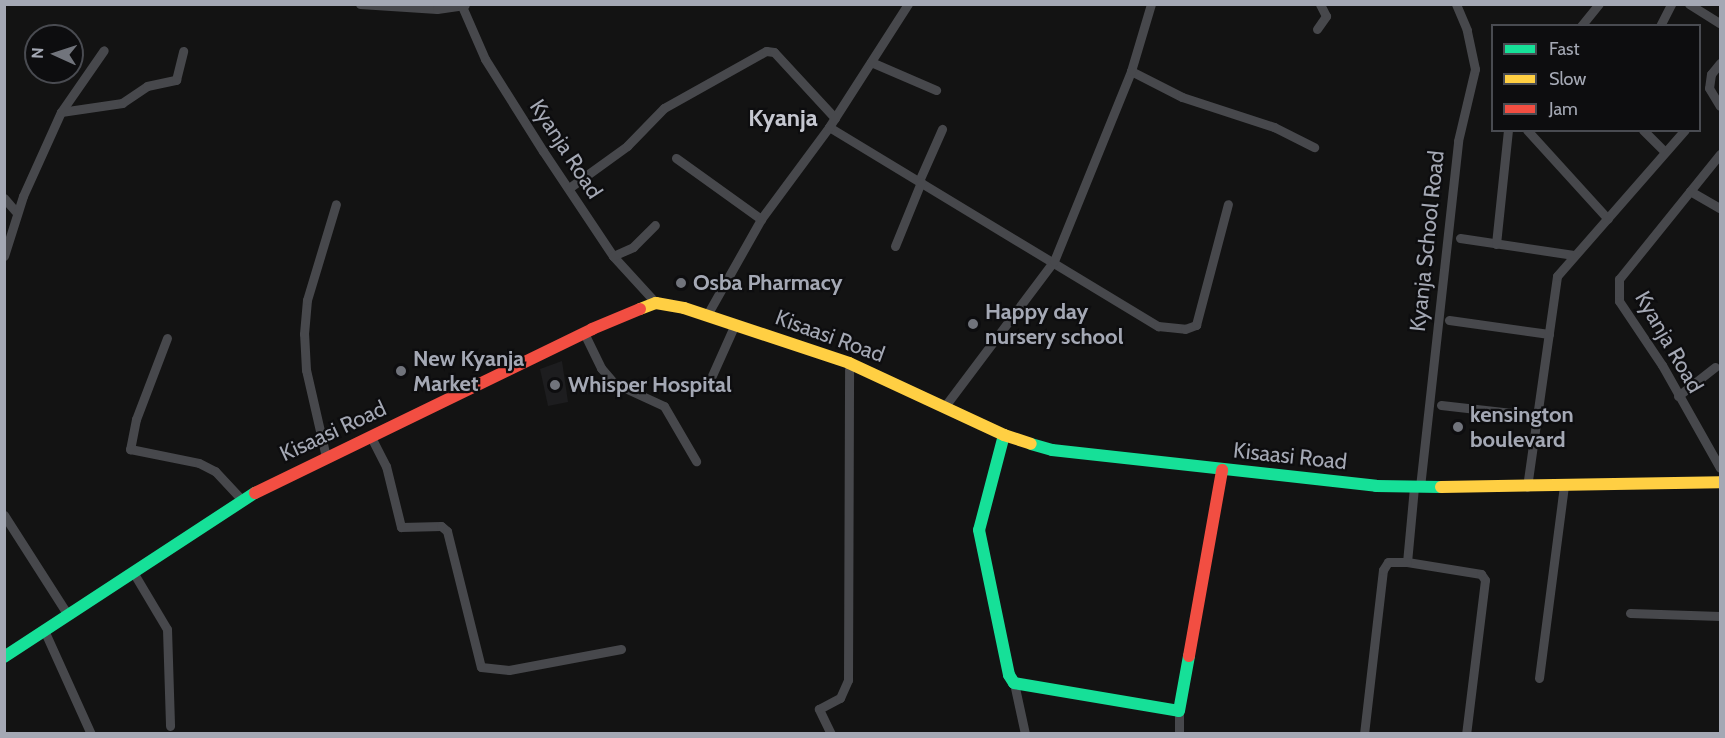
<!DOCTYPE html>
<html>
<head>
<meta charset="utf-8">
<style>
	body { margin:0 }
	#map { position:relative; width:1725px; height:738px; overflow:hidden; background:#131313; font-family:Cabin,sans-serif }
	div>[style] { position:absolute }
	.built>* { inset:0; background:#1d1d1f }
	.street>* { height:9px; margin:-4.5px; padding:0 4.5px; transform-origin:4.5px; border-radius:4.5px; background:#47484c }
	.fast>* { height:12px; margin:-6px; padding:0 6px; transform-origin:6px; border-radius:6px; background:#16e098 }
	.slow>* { height:12px; margin:-6px; padding:0 6px; transform-origin:6px; border-radius:6px; background:#ffcf43 }
	.jam>* { height:12px; margin:-6px; padding:0 6px; transform-origin:6px; border-radius:6px; background:#f24e42 }
	.dots>* { width:16px; height:16px; translate:-50% -50%; box-sizing:border-box; border:3px solid #0d0d0f; border-radius:50% }
	span { translate:-50% -50%; white-space:nowrap; text-align:center; line-height:1.15; -webkit-text-stroke:4.5px #0d0d0f; paint-order:stroke }
	.street-label { font-size:22px; color:#a4a8b4 }
	.poi-label { font-size:22px; color:#a4a8b4; font-weight:700 }
	.left { translate:0 -50%; text-align:left }
	.neighbourhood-label { font-size:24px; color:#c5c7d0; font-weight:700 }
	.frame { position:absolute; inset:0; border:6px solid #a4a8b4; pointer-events:none }
	.legend { position:absolute; left:1491px; top:24px; width:210px; height:108px; box-sizing:border-box; background:#0d0d0f; border:2px solid #494b51; margin:0; padding:8px 10px; list-style:none; font-size:18px; color:#a4a8b4 }
	.legend li { display:flex; align-items:center; gap:12px; height:30px }
	.legend b { width:30px; border:2px solid #494b51 }
	.north { position:absolute; left:24px; top:24px; width:60px; height:60px; box-sizing:border-box; background:#0d0d0f; border:2px solid #494b51; border-radius:50%; rotate:273deg; font-size:16px; font-weight:700; line-height:24px; text-align:center; color:#a4a8b4 }
	.north::after { content:''; display:block; margin:auto; width:21px; height:27px; background:#71747c; clip-path:polygon(50% 0,100% 100%,50% 72%,0 100%) }
</style>
</head>
<body>
<div id="map">
	<div class="built">
		<div style="clip-path:polygon(562px 361px,568px 402px,548px 406px,540px 369px)"></div>
	</div>
	<div class="street">
		<div style="left:360px;top:4px;width:77px;rotate:3.7deg"></div>
		<div style="left:437px;top:9px;width:28px;rotate:-8deg"></div>
		<div style="left:461px;top:4px;width:60px;rotate:66.4deg"></div>
		<div style="left:485px;top:59px;width:109px;rotate:57.8deg"></div>
		<div style="left:543px;top:151px;width:126px;rotate:56.3deg"></div>
		<div style="left:613px;top:256px;width:64px;rotate:47.5deg"></div>
		<div style="left:1689px;top:4px;width:36px;rotate:32deg"></div>
		<div style="left:1581px;top:26px;width:28px;rotate:-51deg"></div>
		<div style="left:1660px;top:26px;width:25px;rotate:-63deg"></div>
		<div style="left:1317px;top:29px;width:16px;rotate:-55deg"></div>
		<div style="left:1326px;top:16px;width:13px;rotate:-117deg"></div>
		<div style="left:871px;top:62px;width:71px;rotate:23.3deg"></div>
		<div style="left:1720px;top:63px;width:14px;rotate:129deg"></div>
		<div style="left:1711px;top:74px;width:14px;rotate:98deg"></div>
		<div style="left:1709px;top:88px;width:21px;rotate:59deg"></div>
		<div style="left:1131px;top:71px;width:57px;rotate:27deg"></div>
		<div style="left:1182px;top:97px;width:97px;rotate:18.1deg"></div>
		<div style="left:1274px;top:127px;width:45px;rotate:26.6deg"></div>
		<div style="left:61px;top:112px;width:62px;rotate:-8.4deg"></div>
		<div style="left:122px;top:103px;width:30px;rotate:-34deg"></div>
		<div style="left:147px;top:86px;width:30px;rotate:-12deg"></div>
		<div style="left:176px;top:80px;width:30px;rotate:-76deg"></div>
		<div style="left:829px;top:127px;width:385px;rotate:31.2deg"></div>
		<div style="left:1158px;top:326px;width:27px;rotate:6deg"></div>
		<div style="left:1185px;top:329px;width:12px;rotate:-20deg"></div>
		<div style="left:1196px;top:325px;width:125px;rotate:-75.2deg"></div>
		<div style="left:1527px;top:130px;width:120px;rotate:47.7deg"></div>
		<div style="left:1643px;top:130px;width:31px;rotate:45deg"></div>
		<div style="left:1720px;top:154px;width:161px;rotate:128.9deg"></div>
		<div style="left:1619px;top:279px;width:22px;rotate:90deg"></div>
		<div style="left:1619px;top:301px;width:77px;rotate:56.1deg"></div>
		<div style="left:1662px;top:365px;width:118px;rotate:60.6deg"></div>
		<div style="left:676px;top:158px;width:105px;rotate:35.7deg"></div>
		<div style="left:919px;top:181px;width:57px;rotate:-66.1deg"></div>
		<div style="left:569px;top:188px;width:72px;rotate:-35.9deg"></div>
		<div style="left:627px;top:146px;width:53px;rotate:-45.8deg"></div>
		<div style="left:664px;top:108px;width:117px;rotate:-29.2deg"></div>
		<div style="left:766px;top:51px;width:8px;rotate:7deg"></div>
		<div style="left:774px;top:52px;width:90px;rotate:47.3deg"></div>
		<div style="left:1690px;top:191px;width:34px;rotate:30deg"></div>
		<div style="left:4px;top:198px;width:20px;rotate:49deg"></div>
		<div style="left:1460px;top:238px;width:115px;rotate:8.5deg"></div>
		<div style="left:1496px;top:244px;width:115px;rotate:-84deg"></div>
		<div style="left:895px;top:246px;width:69px;rotate:-67.9deg"></div>
		<div style="left:4px;top:256px;width:63px;rotate:-72.4deg"></div>
		<div style="left:23px;top:196px;width:92px;rotate:-65.7deg"></div>
		<div style="left:61px;top:112px;width:75px;rotate:-55.3deg"></div>
		<div style="left:613px;top:256px;width:22px;rotate:-24deg"></div>
		<div style="left:633px;top:247px;width:31px;rotate:-45deg"></div>
		<div style="left:707px;top:315px;width:110px;rotate:-60.6deg"></div>
		<div style="left:761px;top:219px;width:114px;rotate:-53.5deg"></div>
		<div style="left:829px;top:127px;width:146px;rotate:-57.3deg"></div>
		<div style="left:1449px;top:320px;width:101px;rotate:8deg"></div>
		<div style="left:584px;top:333px;width:39px;rotate:64deg"></div>
		<div style="left:601px;top:368px;width:20px;rotate:49deg"></div>
		<div style="left:614px;top:383px;width:55px;rotate:24.7deg"></div>
		<div style="left:664px;top:406px;width:64px;rotate:59.8deg"></div>
		<div style="left:167px;top:338px;width:87px;rotate:110.9deg"></div>
		<div style="left:136px;top:419px;width:31px;rotate:101deg"></div>
		<div style="left:130px;top:449px;width:70px;rotate:11.5deg"></div>
		<div style="left:199px;top:463px;width:18px;rotate:27deg"></div>
		<div style="left:215px;top:471px;width:40px;rotate:47deg"></div>
		<div style="left:710px;top:380px;width:61px;rotate:-65.9deg"></div>
		<div style="left:1678px;top:396px;width:47px;rotate:-38.1deg"></div>
		<div style="left:1441px;top:405px;width:97px;rotate:6.5deg"></div>
		<div style="left:945px;top:406px;width:181px;rotate:-53.1deg"></div>
		<div style="left:1054px;top:261px;width:205px;rotate:-67.9deg"></div>
		<div style="left:1131px;top:71px;width:70px;rotate:-73.4deg"></div>
		<div style="left:371px;top:437px;width:33px;rotate:63deg"></div>
		<div style="left:386px;top:466px;width:63px;rotate:76.2deg"></div>
		<div style="left:401px;top:527px;width:40px;rotate:-1.4deg"></div>
		<div style="left:441px;top:526px;width:8px;rotate:40deg"></div>
		<div style="left:447px;top:531px;width:140px;rotate:76deg"></div>
		<div style="left:481px;top:667px;width:28px;rotate:6deg"></div>
		<div style="left:509px;top:670px;width:114px;rotate:-10.6deg"></div>
		<div style="left:326px;top:457px;width:89px;rotate:-102.9deg"></div>
		<div style="left:306px;top:370px;width:36px;rotate:-93deg"></div>
		<div style="left:304px;top:334px;width:34px;rotate:-85deg"></div>
		<div style="left:307px;top:300px;width:100px;rotate:-73.2deg"></div>
		<div style="left:1414px;top:487px;width:75px;rotate:95.3deg"></div>
		<div style="left:1407px;top:562px;width:75px;rotate:9.2deg"></div>
		<div style="left:1481px;top:574px;width:7px;rotate:56deg"></div>
		<div style="left:1485px;top:580px;width:155px;rotate:97deg"></div>
		<div style="left:1420px;top:487px;width:348px;rotate:-83.7deg"></div>
		<div style="left:1458px;top:141px;width:74px;rotate:-76.7deg"></div>
		<div style="left:1475px;top:69px;width:40px;rotate:-102deg"></div>
		<div style="left:1467px;top:30px;width:28px;rotate:-113deg"></div>
		<div style="left:1527px;top:487px;width:213px;rotate:-81.9deg"></div>
		<div style="left:1557px;top:276px;width:194px;rotate:-48.8deg"></div>
		<div style="left:4px;top:515px;width:119px;rotate:57.4deg"></div>
		<div style="left:133px;top:572px;width:66px;rotate:59.2deg"></div>
		<div style="left:167px;top:629px;width:97px;rotate:88.2deg"></div>
		<div style="left:1630px;top:613px;width:90px;rotate:1.9deg"></div>
		<div style="left:44px;top:630px;width:114px;rotate:65.7deg"></div>
		<div style="left:1539px;top:678px;width:194px;rotate:-82.6deg"></div>
		<div style="left:1014px;top:683px;width:52px;rotate:77.8deg"></div>
		<div style="left:1179px;top:711px;width:23px;rotate:90deg"></div>
		<div style="left:831px;top:734px;width:28px;rotate:-116deg"></div>
		<div style="left:819px;top:709px;width:24px;rotate:-28deg"></div>
		<div style="left:840px;top:698px;width:20px;rotate:-66deg"></div>
		<div style="left:848px;top:680px;width:317px;rotate:-89.8deg"></div>
		<div style="left:1364px;top:734px;width:165px;rotate:-83.4deg"></div>
		<div style="left:1383px;top:570px;width:9px;rotate:-58deg"></div>
		<div style="left:1388px;top:562px;width:19px"></div>
	</div>
	<div class="fast">
		<div style="left:1004px;top:435px;width:98px;rotate:104.7deg"></div>
		<div style="left:979px;top:530px;width:148px;rotate:78.3deg"></div>
		<div style="left:1009px;top:675px;width:9px;rotate:58deg"></div>
		<div style="left:1014px;top:683px;width:167px;rotate:9.6deg"></div>
		<div style="left:1179px;top:711px;width:56px;rotate:-79.7deg"></div>
		<div style="left:1031px;top:444px;width:22px;rotate:16deg"></div>
		<div style="left:1052px;top:450px;width:326px;rotate:6.3deg"></div>
		<div style="left:1376px;top:486px;width:65px;rotate:0.9deg"></div>
		<div style="left:4px;top:657px;width:300px;rotate:-33.2deg"></div>
	</div>
	<div class="slow">
		<div style="left:640px;top:309px;width:17px;rotate:-21deg"></div>
		<div style="left:656px;top:303px;width:28px;rotate:10deg"></div>
		<div style="left:684px;top:308px;width:174px;rotate:18.4deg"></div>
		<div style="left:849px;top:363px;width:171px;rotate:24.9deg"></div>
		<div style="left:1004px;top:435px;width:28px;rotate:18deg"></div>
		<div style="left:1441px;top:487px;width:279px;rotate:-1deg"></div>
	</div>
	<div class="jam">
		<div style="left:255px;top:493px;width:375px;rotate:-25.9deg"></div>
		<div style="left:592px;top:329px;width:52px;rotate:-22.6deg"></div>
		<div style="left:1189px;top:656px;width:189px;rotate:-79.9deg"></div>
	</div>
	<div class="dots">
		<div style="left:681px;top:283px;background:#71747c"></div>
		<div style="left:973px;top:324px;background:#71747c"></div>
		<div style="left:401px;top:371px;background:#71747c"></div>
		<div style="left:555px;top:385px;background:#71747c"></div>
		<div style="left:1458px;top:427px;background:#71747c"></div>
	</div>
	<div class="street-label">
		<span style="left:566px;top:149px;rotate:57deg">Kyanja Road</span>
		<span style="left:1427px;top:241px;rotate:-84deg">Kyanja School Road</span>
		<span style="left:830px;top:336px;rotate:20deg">Kisaasi Road</span>
		<span style="left:1669px;top:342px;rotate:60deg">Kyanja Road</span>
		<span style="left:333px;top:431px;rotate:-25deg">Kisaasi Road</span>
		<span style="left:1290px;top:456px;rotate:6deg">Kisaasi Road</span>
	</div>
	<div class="poi-label">
		<span class="left" style="left:693px;top:283px">Osba Pharmacy</span>
		<span class="left" style="left:985px;top:324px">Happy day<br>nursery school</span>
		<span class="left" style="left:413px;top:371px">New Kyanja<br>Market</span>
		<span class="left" style="left:568px;top:385px">Whisper Hospital</span>
		<span class="left" style="left:1470px;top:427px">kensington<br>boulevard</span>
	</div>
	<div class="neighbourhood-label">
		<span style="left:783px;top:118px">Kyanja</span>
	</div>
	<div class="frame"></div>
	<ul class="legend">
	<li><b style="height:8px;background:#16e098"></b>Fast</li>
	<li><b style="height:8px;background:#ffcf43"></b>Slow</li>
	<li><b style="height:8px;background:#f24e42"></b>Jam</li>
	</ul>
	<div class="north">N</div>
</div>
</body>
</html>
